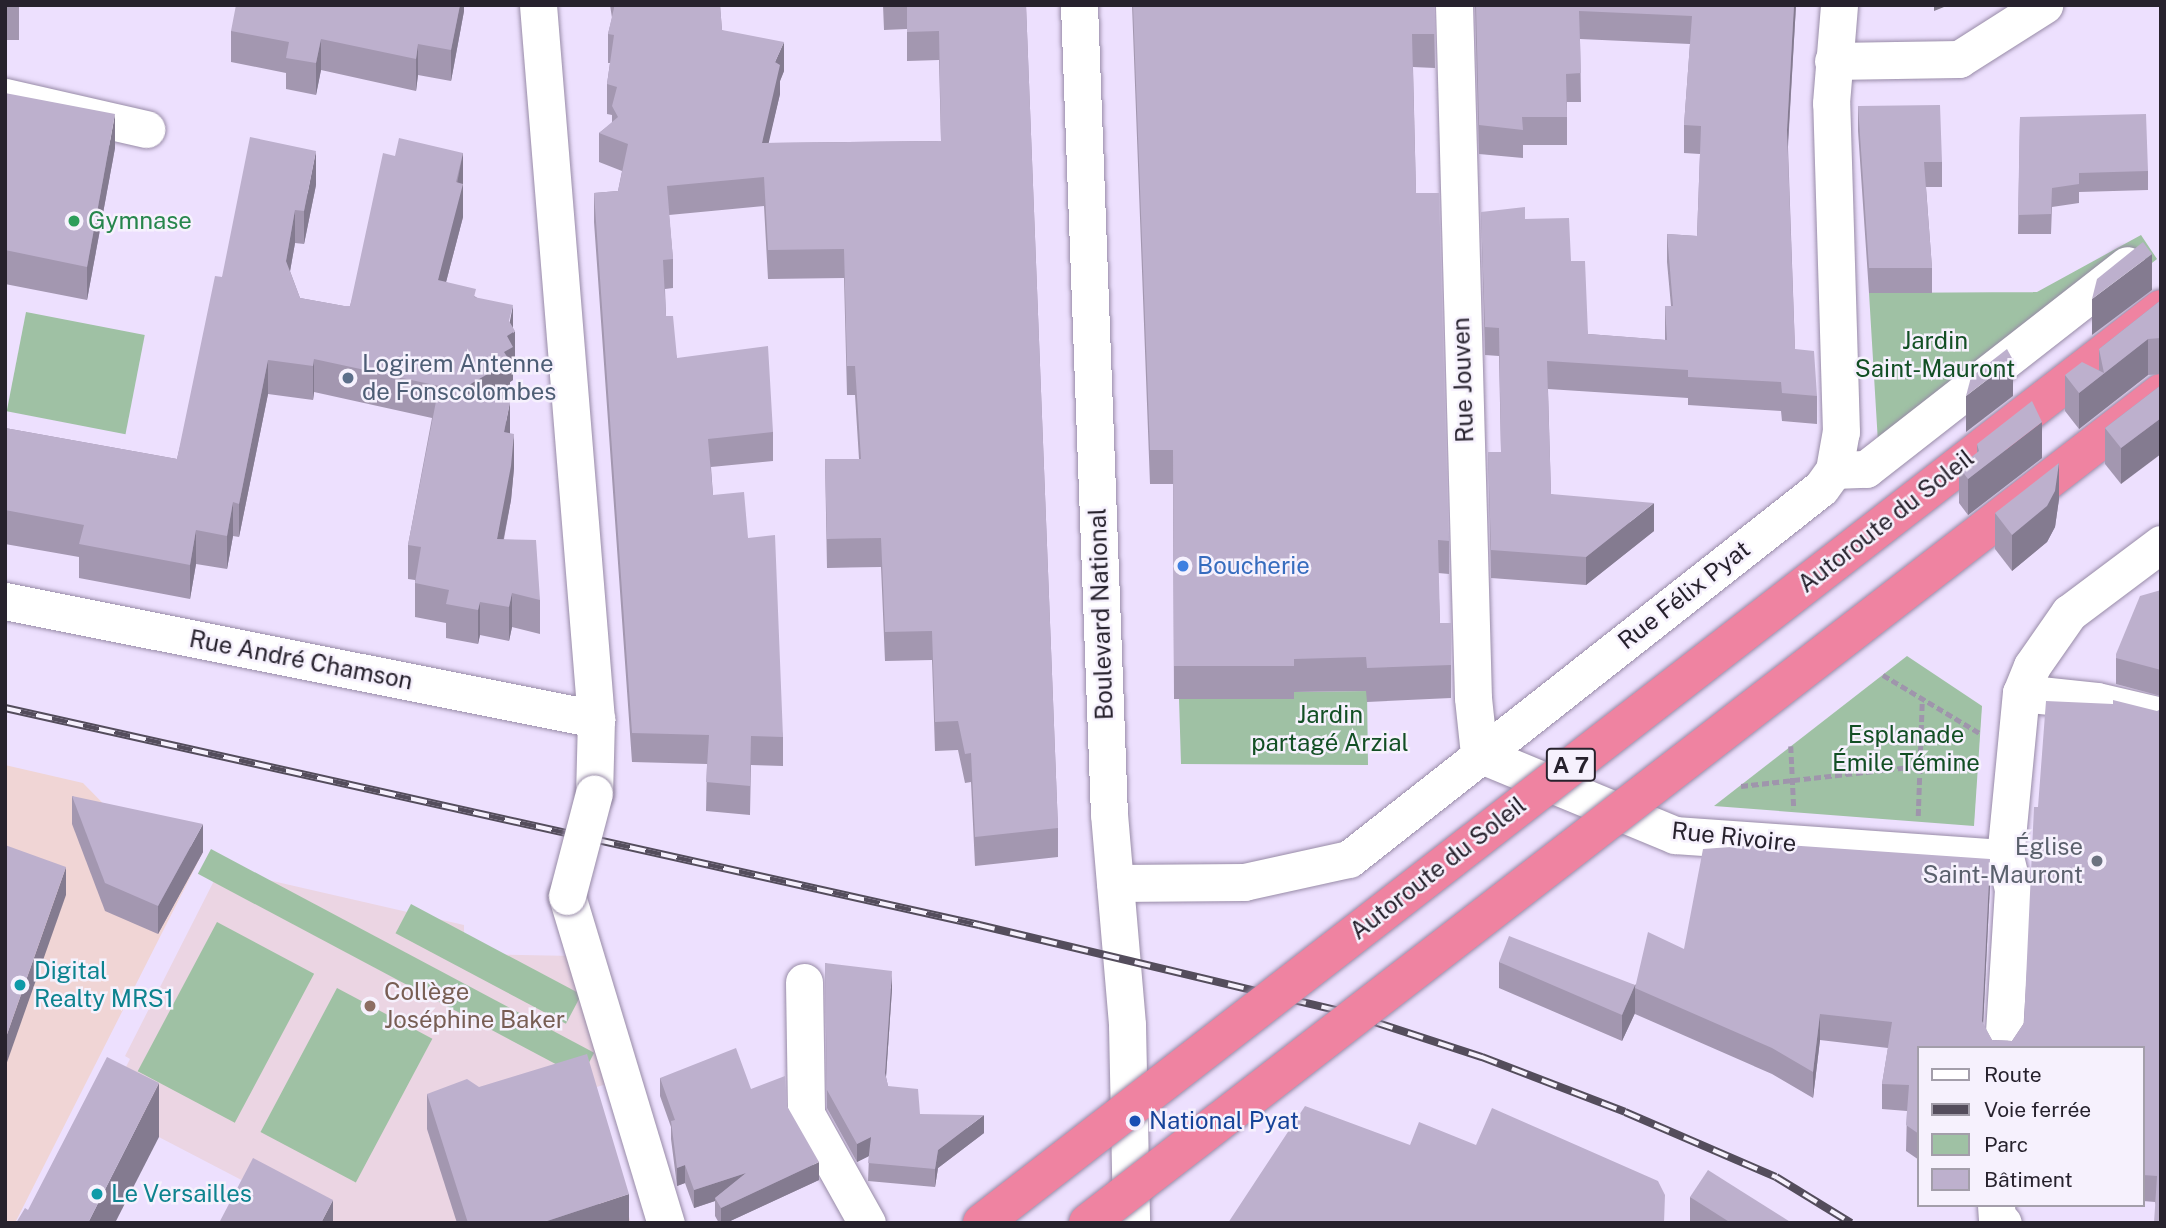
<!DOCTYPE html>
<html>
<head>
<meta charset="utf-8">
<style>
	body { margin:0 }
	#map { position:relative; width:2166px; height:1228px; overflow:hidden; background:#ede0fe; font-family:"Public Sans",sans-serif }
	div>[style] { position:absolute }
	.industrial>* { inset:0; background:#f0d5d5 }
	.education>* { inset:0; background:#ebd5e3 }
	.green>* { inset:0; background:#9fc1a4; transform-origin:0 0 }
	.path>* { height:4.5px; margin-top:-2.25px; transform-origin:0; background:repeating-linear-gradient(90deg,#9f95ac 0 7px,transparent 0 10.5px) }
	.roads { filter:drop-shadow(0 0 2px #988ba7) drop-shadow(0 0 2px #988ba7) }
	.minor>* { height:37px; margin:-18.5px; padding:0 18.5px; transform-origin:18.5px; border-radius:18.5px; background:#fff }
	.rail>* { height:8px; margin-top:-4px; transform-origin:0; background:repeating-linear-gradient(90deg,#f6f1fd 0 16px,#544d5c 0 32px); box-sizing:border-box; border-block:2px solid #544d5c }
	.bridges { filter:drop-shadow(0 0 2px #988ba7) drop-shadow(0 0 2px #988ba7) }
	.minor-bridge>* { height:37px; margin:-18.5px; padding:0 18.5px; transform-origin:18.5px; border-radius:18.5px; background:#fff }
	.highway-bridge>* { height:38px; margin:-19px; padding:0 19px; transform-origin:19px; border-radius:19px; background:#ef83a1 }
	.wall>* { inset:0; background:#a397b0; transform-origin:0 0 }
	.shaded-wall>* { inset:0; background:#847b90 }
	.building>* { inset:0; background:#bdb0cd; transform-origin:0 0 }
	.dots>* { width:19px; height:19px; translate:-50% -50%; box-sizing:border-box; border:4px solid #f6f1fd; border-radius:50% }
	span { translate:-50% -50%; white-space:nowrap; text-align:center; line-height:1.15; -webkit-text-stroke:5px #f6f1fd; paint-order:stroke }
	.shield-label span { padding:2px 5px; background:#f6f1fd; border:2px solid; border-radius:5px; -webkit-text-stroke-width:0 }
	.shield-label { font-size:23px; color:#27222d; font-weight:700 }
	.leisure-label { font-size:24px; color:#27864d }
	.left { translate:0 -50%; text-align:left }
	.park-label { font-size:24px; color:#124f24 }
	.service-label { font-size:24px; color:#4e5e75 }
	.street-label { font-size:24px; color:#27222d }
	.shop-label { font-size:24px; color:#366cbe }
	.worship-label { font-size:24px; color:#5b616d }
	.right { translate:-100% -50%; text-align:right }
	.culture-label { font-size:24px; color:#0d838f }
	.education-label { font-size:24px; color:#785e54 }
	.transit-label { font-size:24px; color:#164399 }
	.frame { position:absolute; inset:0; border:7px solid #27222d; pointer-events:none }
	.legend { position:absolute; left:1917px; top:1046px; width:228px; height:161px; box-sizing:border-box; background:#f6f1fd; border:2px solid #a39eaa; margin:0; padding:9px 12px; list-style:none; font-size:21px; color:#27222d }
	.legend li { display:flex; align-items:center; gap:14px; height:35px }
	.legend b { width:35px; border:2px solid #a39eaa }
</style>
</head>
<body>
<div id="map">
	<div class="industrial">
		<div style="clip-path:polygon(5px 765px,83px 783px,133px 834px,203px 852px,15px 1223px,5px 1223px)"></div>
	</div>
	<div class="education">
		<div style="clip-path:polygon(220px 869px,464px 925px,464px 954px,575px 956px,615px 1081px,588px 1090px,631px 1223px,234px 1223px,253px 1186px,105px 1109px,130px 1059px,125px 1056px)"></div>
	</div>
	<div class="green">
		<div style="clip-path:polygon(2141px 235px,2157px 259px,1880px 476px,1869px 293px,2037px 292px)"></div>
		<div style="left:26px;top:312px;width:121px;height:101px;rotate:11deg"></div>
		<div style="clip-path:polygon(1907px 656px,1982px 706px,1974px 826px,1714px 806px)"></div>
		<div style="clip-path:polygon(1367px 691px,1368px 765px,1181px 764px,1179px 699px,1293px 699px,1294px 692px)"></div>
		<div style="left:211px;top:849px;width:434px;height:28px;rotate:28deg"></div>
		<div style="left:411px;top:904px;width:193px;height:33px;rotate:28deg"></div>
		<div style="left:217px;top:922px;width:110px;height:169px;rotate:28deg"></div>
		<div style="left:337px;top:988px;width:108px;height:163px;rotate:28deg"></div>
	</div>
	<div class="path">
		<div style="left:1883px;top:675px;width:114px;rotate:31deg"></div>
		<div style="left:1791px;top:746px;width:63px;rotate:87.3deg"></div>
		<div style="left:1741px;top:786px;width:241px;rotate:-6.4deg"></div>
		<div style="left:1918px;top:816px;width:117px;rotate:-88deg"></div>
	</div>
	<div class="roads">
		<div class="minor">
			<div style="left:538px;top:5px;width:716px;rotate:85.36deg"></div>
			<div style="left:596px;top:719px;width:74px;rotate:91.5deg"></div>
			<div style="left:1079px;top:5px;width:810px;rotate:87.88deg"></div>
			<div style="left:1109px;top:814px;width:212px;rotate:85.1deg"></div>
			<div style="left:1127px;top:1025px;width:198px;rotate:88.8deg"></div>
			<div style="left:1454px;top:5px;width:693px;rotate:88.43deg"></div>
			<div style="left:1473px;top:698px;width:56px;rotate:83.9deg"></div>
			<div style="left:1479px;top:754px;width:212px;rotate:22.5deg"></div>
			<div style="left:1675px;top:835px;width:331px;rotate:4deg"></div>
			<div style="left:1833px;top:61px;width:126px;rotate:-0.9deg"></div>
			<div style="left:1959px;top:59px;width:101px;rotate:-32.4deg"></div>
			<div style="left:5px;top:97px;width:145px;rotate:12.8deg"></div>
			<div style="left:1834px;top:470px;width:32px;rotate:-2deg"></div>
			<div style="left:1866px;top:469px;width:331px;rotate:-38deg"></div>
			<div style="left:5px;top:601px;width:603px;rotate:11.29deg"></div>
			<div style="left:2021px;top:693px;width:76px;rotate:6deg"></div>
			<div style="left:2097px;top:701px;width:66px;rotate:13.2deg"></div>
			<div style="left:1115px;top:883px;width:129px;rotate:-0.4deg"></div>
			<div style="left:1244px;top:882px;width:107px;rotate:-12.4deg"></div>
			<div style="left:1349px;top:859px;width:600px;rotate:-38.17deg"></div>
			<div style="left:1821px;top:488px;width:22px;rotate:-54deg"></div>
			<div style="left:1834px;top:470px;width:39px;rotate:-80deg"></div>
			<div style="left:1841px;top:432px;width:329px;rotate:-91.7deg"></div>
			<div style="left:1831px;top:103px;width:98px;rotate:-85.3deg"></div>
			<div style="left:567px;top:896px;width:342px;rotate:73.2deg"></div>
			<div style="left:804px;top:982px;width:132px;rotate:89.1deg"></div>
			<div style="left:806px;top:1114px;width:125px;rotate:60.8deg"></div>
			<div style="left:2003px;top:1048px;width:159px;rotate:-86.4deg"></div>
			<div style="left:2013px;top:889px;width:32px;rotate:-104deg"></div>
			<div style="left:2005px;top:858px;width:166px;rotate:-84.5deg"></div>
			<div style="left:2021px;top:693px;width:29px;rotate:-68deg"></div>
			<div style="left:2032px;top:666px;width:65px;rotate:-55.1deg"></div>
			<div style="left:2069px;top:613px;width:115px;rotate:-36.9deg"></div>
			<div style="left:1996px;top:1205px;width:14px;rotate:86deg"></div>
			<div style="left:1997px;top:1219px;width:7px;rotate:34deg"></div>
		</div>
	</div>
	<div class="rail">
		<div style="left:5px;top:708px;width:998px;rotate:12.56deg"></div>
		<div style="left:979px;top:925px;width:378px;rotate:13.4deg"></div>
		<div style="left:1347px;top:1013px;width:142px;rotate:18.1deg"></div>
		<div style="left:1482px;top:1057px;width:153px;rotate:21deg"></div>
		<div style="left:1625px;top:1112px;width:164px;rotate:23.3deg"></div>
		<div style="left:1776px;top:1177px;width:88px;rotate:31.5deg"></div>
	</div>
	<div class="bridges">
		<div class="minor-bridge">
			<div style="left:567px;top:896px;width:106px;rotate:-75.3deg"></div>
		</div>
		<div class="highway-bridge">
			<div style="left:982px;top:1223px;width:1492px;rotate:-37.78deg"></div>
			<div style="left:1088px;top:1223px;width:1357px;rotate:-37.72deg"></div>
		</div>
	</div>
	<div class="wall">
		<div style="left:5px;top:5px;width:14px;height:35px"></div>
		<div style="clip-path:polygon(464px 5px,464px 11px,451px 81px,418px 75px,416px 91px,321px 70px,316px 95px,286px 89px,286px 73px,231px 62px,231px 31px)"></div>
		<div style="clip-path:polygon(610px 5px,720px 5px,722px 30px,784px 71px,780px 81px,780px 94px,768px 143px,941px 141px,939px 60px,907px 61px,907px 29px,884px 30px,883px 5px,1026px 5px,1058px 828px,1058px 857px,975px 866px,971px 782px,965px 783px,958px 750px,935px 751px,932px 660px,885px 661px,881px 567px,827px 568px,825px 459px,859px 459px,855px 395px,847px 395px,844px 278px,768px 279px,764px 206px,669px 215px,673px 259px,673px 288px,665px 289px,666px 316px,677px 358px,773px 432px,773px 461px,711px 467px,713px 495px,748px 538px,783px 737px,783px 766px,751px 765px,750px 815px,706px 811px,707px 764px,632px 762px,594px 222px,594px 193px,618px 191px,622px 171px,599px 162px,599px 133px,612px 123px,612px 115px,607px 114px,607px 84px,610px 63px,608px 63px,608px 34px,612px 18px)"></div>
		<div style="clip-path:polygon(1132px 5px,1434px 5px,1435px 68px,1413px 67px,1416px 193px,1449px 541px,1449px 574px,1438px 573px,1440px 623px,1451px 623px,1451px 698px,1367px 702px,1366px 691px,1294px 692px,1294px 699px,1174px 699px,1173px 484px,1150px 484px)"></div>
		<div style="clip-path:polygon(1475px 5px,1796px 5px,1788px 147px,1795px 349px,1817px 396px,1817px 424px,1782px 421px,1781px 411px,1688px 405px,1688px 398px,1548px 389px,1551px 494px,1654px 531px,1586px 585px,1491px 578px,1488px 452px,1501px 452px,1499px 356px,1485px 355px,1481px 212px,1525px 219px,1571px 261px,1588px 334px,1665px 340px,1665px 306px,1671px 306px,1667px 262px,1667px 234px,1697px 236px,1700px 154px,1684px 153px,1684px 125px,1690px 44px,1580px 39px,1581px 102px,1567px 102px,1567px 145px,1523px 145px,1523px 158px,1479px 154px)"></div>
		<div style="clip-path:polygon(5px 93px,115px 148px,87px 300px,5px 284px)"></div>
		<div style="clip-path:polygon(1858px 106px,1942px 162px,1942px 187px,1926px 187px,1932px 268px,1932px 293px,1869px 293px,1858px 131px)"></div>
		<div style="clip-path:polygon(2020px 117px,2148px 171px,2148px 190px,2079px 192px,2079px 203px,2052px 207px,2051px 234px,2018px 234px)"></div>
		<div style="clip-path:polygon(463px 153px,463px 217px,446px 282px,476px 297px,513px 327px,515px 365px,513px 366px,513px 380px,510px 382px,510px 395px,500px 400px,510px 434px,514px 468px,511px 500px,504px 539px,540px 600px,540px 634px,512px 627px,509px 641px,480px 635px,478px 644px,446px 638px,446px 623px,415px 617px,415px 580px,408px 579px,408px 545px,432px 418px,314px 392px,313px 400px,268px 394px,239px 537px,233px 536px,227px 569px,196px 564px,190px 599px,79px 578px,79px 557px,5px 544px,5px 428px,177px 459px,222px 277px,316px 185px,304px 244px,295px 243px,290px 271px,300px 298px,344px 306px,350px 306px,395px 156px)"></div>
		<div style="clip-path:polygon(2161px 300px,2161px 374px,2148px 375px,2079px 429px,2065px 411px,2065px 375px,2099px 370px,2099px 349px)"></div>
		<div style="clip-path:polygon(2161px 385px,2121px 484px,2105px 464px,2105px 428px)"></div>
		<div style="clip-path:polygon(1977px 444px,2042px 458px,1968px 515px,1959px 503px,1959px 467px,1977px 453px)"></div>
		<div style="clip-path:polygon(2059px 499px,2055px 527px,2047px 542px,2012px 571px,1995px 549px,1995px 513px)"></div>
		<div style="clip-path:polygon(2161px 590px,2161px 696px,2116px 684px,2116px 658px)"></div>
		<div style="clip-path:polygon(2157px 711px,2161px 1223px,2155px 1202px,2143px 1201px,2143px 1048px,1919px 1048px,1919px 1160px,1906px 1151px,1907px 1111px,1882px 1109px,1882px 1084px,1888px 1048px,1820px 1040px,1813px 1098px,1772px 1074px,1635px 1014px,1635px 1013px,1622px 1041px,1499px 988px,1499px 962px,1635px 985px,1684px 949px,1990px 885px,1983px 1024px,1992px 1040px,2012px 1041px,2024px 1023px,2038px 807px)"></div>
		<div style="clip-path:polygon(72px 796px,203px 852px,158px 934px,105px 911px,72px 824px)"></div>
		<div style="clip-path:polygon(825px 963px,892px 989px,886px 1077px,888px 1086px,920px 1114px,984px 1133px,938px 1168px,935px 1187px,868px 1181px,869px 1156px,857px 1162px,827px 1108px)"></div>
		<div style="clip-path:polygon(660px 1078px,751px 1089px,787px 1106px,819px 1180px,726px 1223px,719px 1223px,715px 1216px,715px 1201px,694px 1208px,685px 1183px,677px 1186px,671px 1139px,671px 1127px,660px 1096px)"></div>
		<div style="clip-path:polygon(427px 1094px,629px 1223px,457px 1223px,427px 1129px)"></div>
		<div style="clip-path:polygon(1690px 1197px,1792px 1223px,1690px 1223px)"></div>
	</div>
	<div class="shaded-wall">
		<div style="clip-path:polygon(460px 5px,464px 5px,464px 11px,451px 81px,451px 50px)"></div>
		<div style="clip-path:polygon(1794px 5px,1796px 5px,1787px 158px,1787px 130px)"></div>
		<div style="clip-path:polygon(1934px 5px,1949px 5px,1934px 11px)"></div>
		<div style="clip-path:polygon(321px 39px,321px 70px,316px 95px,316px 63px)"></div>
		<div style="clip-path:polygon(784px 42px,784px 71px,780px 81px,780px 94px,762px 172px,762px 143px,775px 62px)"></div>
		<div style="clip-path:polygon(418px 44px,418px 75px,416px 91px,416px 59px)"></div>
		<div style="clip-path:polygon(115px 114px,115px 148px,87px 300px,87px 267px)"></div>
		<div style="clip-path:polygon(316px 151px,316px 185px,304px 244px,304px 211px)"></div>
		<div style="clip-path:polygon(463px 153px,463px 217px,438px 313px,438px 280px)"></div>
		<div style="clip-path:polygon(295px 210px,295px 243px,286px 294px,286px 261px)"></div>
		<div style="clip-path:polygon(2152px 254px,2152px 290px,2092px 335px,2092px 299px)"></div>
		<div style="clip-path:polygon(513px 305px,513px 333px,515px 331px,515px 365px,513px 366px,513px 380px,510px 382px,510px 395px,457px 426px,457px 392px,504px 352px)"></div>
		<div style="clip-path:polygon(2148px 339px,2148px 375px,2079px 429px,2079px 393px)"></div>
		<div style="clip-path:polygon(314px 359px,314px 392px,313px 400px,313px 366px)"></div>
		<div style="clip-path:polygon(268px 360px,268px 394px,239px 537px,239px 504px)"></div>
		<div style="clip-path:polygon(2013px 360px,2013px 396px,1966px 432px,1966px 396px)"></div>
		<div style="clip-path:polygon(510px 402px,510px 436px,504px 432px)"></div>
		<div style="clip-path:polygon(2161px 418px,2161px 454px,2121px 484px,2121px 448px)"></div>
		<div style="clip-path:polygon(2042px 422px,2042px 458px,1968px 515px,1968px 479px)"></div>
		<div style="clip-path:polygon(514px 434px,514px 468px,511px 500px,497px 572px,497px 539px)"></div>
		<div style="clip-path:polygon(2059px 463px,2059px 499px,2055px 527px,2047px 542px,2012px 571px,2012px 535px)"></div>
		<div style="clip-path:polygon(233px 502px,233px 536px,227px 569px,227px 536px)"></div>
		<div style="clip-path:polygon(1654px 503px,1654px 531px,1586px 585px,1586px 557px)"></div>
		<div style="clip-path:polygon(196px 530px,196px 564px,190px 599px,190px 565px)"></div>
		<div style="clip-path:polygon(512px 593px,512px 627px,509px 641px,509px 607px)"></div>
		<div style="clip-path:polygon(480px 602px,480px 635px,478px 644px,478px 610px)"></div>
		<div style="clip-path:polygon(203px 824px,203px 852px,158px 934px,158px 906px)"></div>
		<div style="clip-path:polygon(1990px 859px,1990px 885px,1982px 1047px,1982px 1021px)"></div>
		<div style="clip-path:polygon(66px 867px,66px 895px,5px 1068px,5px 1040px)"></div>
		<div style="clip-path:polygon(892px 971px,892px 989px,885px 1091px,885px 1073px)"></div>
		<div style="clip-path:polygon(1635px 985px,1635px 1013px,1622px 1041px,1622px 1015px)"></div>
		<div style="clip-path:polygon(1820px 1014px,1820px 1040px,1813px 1098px,1813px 1072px)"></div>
		<div style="clip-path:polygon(159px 1083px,159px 1137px,115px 1223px,88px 1223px)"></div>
		<div style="clip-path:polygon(984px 1115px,984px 1133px,938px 1168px,935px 1187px,935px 1169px,938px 1150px)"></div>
		<div style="clip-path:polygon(871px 1137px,871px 1155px,857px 1162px,857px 1144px)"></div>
		<div style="clip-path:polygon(819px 1162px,819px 1180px,726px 1223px,721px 1223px,721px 1208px)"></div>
		<div style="clip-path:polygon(685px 1165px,685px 1183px,677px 1186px,677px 1168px)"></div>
		<div style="clip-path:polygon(746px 1173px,715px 1198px,715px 1201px,694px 1208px,694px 1190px)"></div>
		<div style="clip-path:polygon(629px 1194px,629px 1223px,541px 1223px)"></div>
		<div style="clip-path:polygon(333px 1200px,333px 1223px,321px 1223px)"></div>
	</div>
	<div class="building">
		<div style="left:5px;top:5px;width:14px;height:2px"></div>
		<div style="clip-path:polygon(236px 5px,460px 5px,451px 50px,418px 44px,416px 59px,321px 39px,316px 63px,286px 58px,289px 42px,231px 31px)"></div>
		<div style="clip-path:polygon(614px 5px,720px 5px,722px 30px,784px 42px,775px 62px,780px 65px,762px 143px,941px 141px,939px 31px,907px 32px,907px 5px,1026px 5px,1058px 828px,975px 837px,971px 753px,965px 754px,958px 721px,935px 722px,932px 631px,885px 632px,881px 538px,827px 539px,825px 459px,861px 459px,855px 366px,847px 366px,844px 249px,768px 250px,764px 177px,667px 186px,673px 259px,663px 260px,666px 316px,673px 316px,677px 358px,768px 346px,773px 432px,708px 439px,713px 495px,744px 492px,748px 538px,775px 535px,783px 737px,751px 736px,750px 786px,706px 782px,709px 735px,632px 733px,594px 193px,618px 191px,628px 144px,599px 133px,618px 117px,612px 106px,617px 87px,607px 84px,614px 35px,608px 34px,614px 8px)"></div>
		<div style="clip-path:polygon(1133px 5px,1434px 5px,1435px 34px,1412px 34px,1416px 193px,1439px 193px,1449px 541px,1438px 540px,1440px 623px,1451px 623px,1451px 665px,1367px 668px,1366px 657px,1294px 659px,1294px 666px,1174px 666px,1173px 450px,1150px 450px)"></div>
		<div style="clip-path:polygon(1476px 5px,1794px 5px,1787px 130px,1795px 349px,1814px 351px,1817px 396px,1782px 393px,1781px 382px,1688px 377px,1688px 370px,1547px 361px,1551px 494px,1654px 503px,1586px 557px,1491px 550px,1488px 452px,1501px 452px,1499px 328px,1485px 327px,1481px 212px,1525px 207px,1525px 219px,1569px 218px,1571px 261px,1585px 261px,1588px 334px,1667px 340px,1665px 306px,1673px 306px,1667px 234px,1697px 236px,1701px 126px,1684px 125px,1692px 16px,1579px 11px,1581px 73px,1566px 74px,1567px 117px,1522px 117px,1523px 130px,1479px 125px)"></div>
		<div style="clip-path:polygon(5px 93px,115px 114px,87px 267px,5px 250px)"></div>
		<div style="clip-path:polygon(1940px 105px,1942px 162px,1924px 162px,1932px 268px,1869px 268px,1858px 106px)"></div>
		<div style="clip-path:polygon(2146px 114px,2148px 171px,2079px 173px,2079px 184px,2052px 188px,2051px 214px,2018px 215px,2020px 117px)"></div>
		<div style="clip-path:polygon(250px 137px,316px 151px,304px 211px,295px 210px,286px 261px,300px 298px,344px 306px,350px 306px,383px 153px,395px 156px,399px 138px,463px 153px,456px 182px,463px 184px,438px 280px,476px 289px,474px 297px,513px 305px,509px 321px,515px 331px,507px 336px,513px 347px,504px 352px,510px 361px,457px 392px,510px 402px,504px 432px,514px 434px,511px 466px,497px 539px,536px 540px,540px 600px,512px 593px,509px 607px,480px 602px,478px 610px,446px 604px,449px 590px,415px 583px,421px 547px,408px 545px,439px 386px,314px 359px,313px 366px,268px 360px,239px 504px,233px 502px,227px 536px,196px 530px,190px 565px,79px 544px,84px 525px,5px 510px,5px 428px,177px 459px,215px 276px,222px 277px)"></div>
		<div style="clip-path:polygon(2143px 242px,2152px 254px,2092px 299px,2097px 279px)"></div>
		<div style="clip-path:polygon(2161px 300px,2161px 338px,2148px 339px,2079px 393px,2065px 375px,2082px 362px,2104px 373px,2099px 349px)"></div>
		<div style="clip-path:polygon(2007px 349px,2013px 360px,1966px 396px,1971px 377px)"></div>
		<div style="clip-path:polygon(2161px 385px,2161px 418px,2121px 448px,2105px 428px)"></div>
		<div style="clip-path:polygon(2032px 401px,2042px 422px,1968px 479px,1959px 467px,1979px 451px,1977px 444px)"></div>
		<div style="clip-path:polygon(2059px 463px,2055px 491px,2047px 506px,2012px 535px,1995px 513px)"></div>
		<div style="clip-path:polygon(2161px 590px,2161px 670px,2116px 658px,2116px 654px,2140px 596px)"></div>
		<div style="clip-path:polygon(2113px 700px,2157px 711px,2161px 709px,2161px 1223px,2154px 1223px,2157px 1176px,2143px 1175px,2143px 1048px,1919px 1048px,1919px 1134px,1906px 1125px,1909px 1085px,1882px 1084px,1892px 1022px,1820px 1014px,1813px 1072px,1772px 1048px,1635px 988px,1648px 932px,1684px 949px,1703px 849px,1772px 844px,1990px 859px,1982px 1021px,1992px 1040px,2012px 1041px,2024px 1023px,2034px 807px,2038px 807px,2046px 701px,2113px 704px)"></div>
		<div style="clip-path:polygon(72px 796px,203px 824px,158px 906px,105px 883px)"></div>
		<div style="clip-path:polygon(5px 845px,66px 867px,5px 1040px)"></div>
		<div style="clip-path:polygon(1509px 936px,1635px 985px,1622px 1015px,1499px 962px)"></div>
		<div style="clip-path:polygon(825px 963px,892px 971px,885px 1073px,888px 1086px,918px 1089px,920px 1114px,984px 1115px,938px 1150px,935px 1169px,868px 1163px,871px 1137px,857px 1144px,827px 1090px)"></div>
		<div style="clip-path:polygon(736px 1048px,751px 1089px,785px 1076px,787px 1106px,819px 1162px,721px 1208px,715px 1198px,746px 1173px,694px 1190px,685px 1165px,677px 1168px,671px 1121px,675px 1120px,660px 1078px)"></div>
		<div style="clip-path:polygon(587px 1054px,629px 1194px,541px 1223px,468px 1223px,427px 1094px,467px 1079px,479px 1087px)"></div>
		<div style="clip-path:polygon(107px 1057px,159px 1083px,88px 1223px,16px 1223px,25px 1208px,28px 1210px)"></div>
		<div style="clip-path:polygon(1305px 1106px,1410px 1145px,1419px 1122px,1476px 1145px,1492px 1108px,1658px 1181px,1665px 1195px,1664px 1223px,1228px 1223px)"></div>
		<div style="clip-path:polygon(253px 1158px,333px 1200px,321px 1223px,219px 1223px)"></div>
		<div style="clip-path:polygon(1708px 1170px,1792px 1223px,1731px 1223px,1690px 1197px)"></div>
	</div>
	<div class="dots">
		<div style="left:74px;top:221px;background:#2e9e5b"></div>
		<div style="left:348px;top:378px;background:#5c6f8a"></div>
		<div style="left:1183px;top:566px;background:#3f7fe0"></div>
		<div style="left:2097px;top:861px;background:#6b7280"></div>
		<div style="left:20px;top:985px;background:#0f9aa8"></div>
		<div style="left:370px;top:1006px;background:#8d6e63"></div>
		<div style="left:1135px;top:1121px;background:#1a4fb4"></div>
		<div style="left:97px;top:1194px;background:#0f9aa8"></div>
	</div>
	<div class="shield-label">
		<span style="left:1571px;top:765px">A 7</span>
	</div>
	<div class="leisure-label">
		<span class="left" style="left:88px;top:221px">Gymnase</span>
	</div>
	<div class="park-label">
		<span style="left:1935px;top:355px">Jardin<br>Saint-Mauront</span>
		<span style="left:1330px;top:729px">Jardin<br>partagé Arzial</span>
		<span style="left:1906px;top:749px">Esplanade<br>Émile Témine</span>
	</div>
	<div class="service-label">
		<span class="left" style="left:362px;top:378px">Logirem Antenne<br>de Fonscolombes</span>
	</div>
	<div class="street-label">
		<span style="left:1463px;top:380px;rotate:-92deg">Rue Jouven</span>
		<span style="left:1886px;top:521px;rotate:-38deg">Autoroute du Soleil</span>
		<span style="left:1684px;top:595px;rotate:-38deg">Rue Félix Pyat</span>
		<span style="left:1101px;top:614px;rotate:-92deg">Boulevard National</span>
		<span style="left:301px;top:660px;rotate:11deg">Rue André Chamson</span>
		<span style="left:1734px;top:837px;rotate:6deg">Rue Rivoire</span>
		<span style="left:1438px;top:868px;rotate:-38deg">Autoroute du Soleil</span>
	</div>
	<div class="shop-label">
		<span class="left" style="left:1197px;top:566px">Boucherie</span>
	</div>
	<div class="worship-label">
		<span class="right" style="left:2083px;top:861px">Église<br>Saint-Mauront</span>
	</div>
	<div class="culture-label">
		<span class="left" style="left:34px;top:985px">Digital<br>Realty MRS1</span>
		<span class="left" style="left:111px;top:1194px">Le Versailles</span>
	</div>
	<div class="education-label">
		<span class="left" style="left:384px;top:1006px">Collège<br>Joséphine Baker</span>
	</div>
	<div class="transit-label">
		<span class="left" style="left:1149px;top:1121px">National Pyat</span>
	</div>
	<div class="frame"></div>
	<ul class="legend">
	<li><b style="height:9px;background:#fff"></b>Route</li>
	<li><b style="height:9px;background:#544d5c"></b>Voie ferrée</li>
	<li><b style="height:19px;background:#9fc1a4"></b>Parc</li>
	<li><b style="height:19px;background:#bdb0cd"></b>Bâtiment</li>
	</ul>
</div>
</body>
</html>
